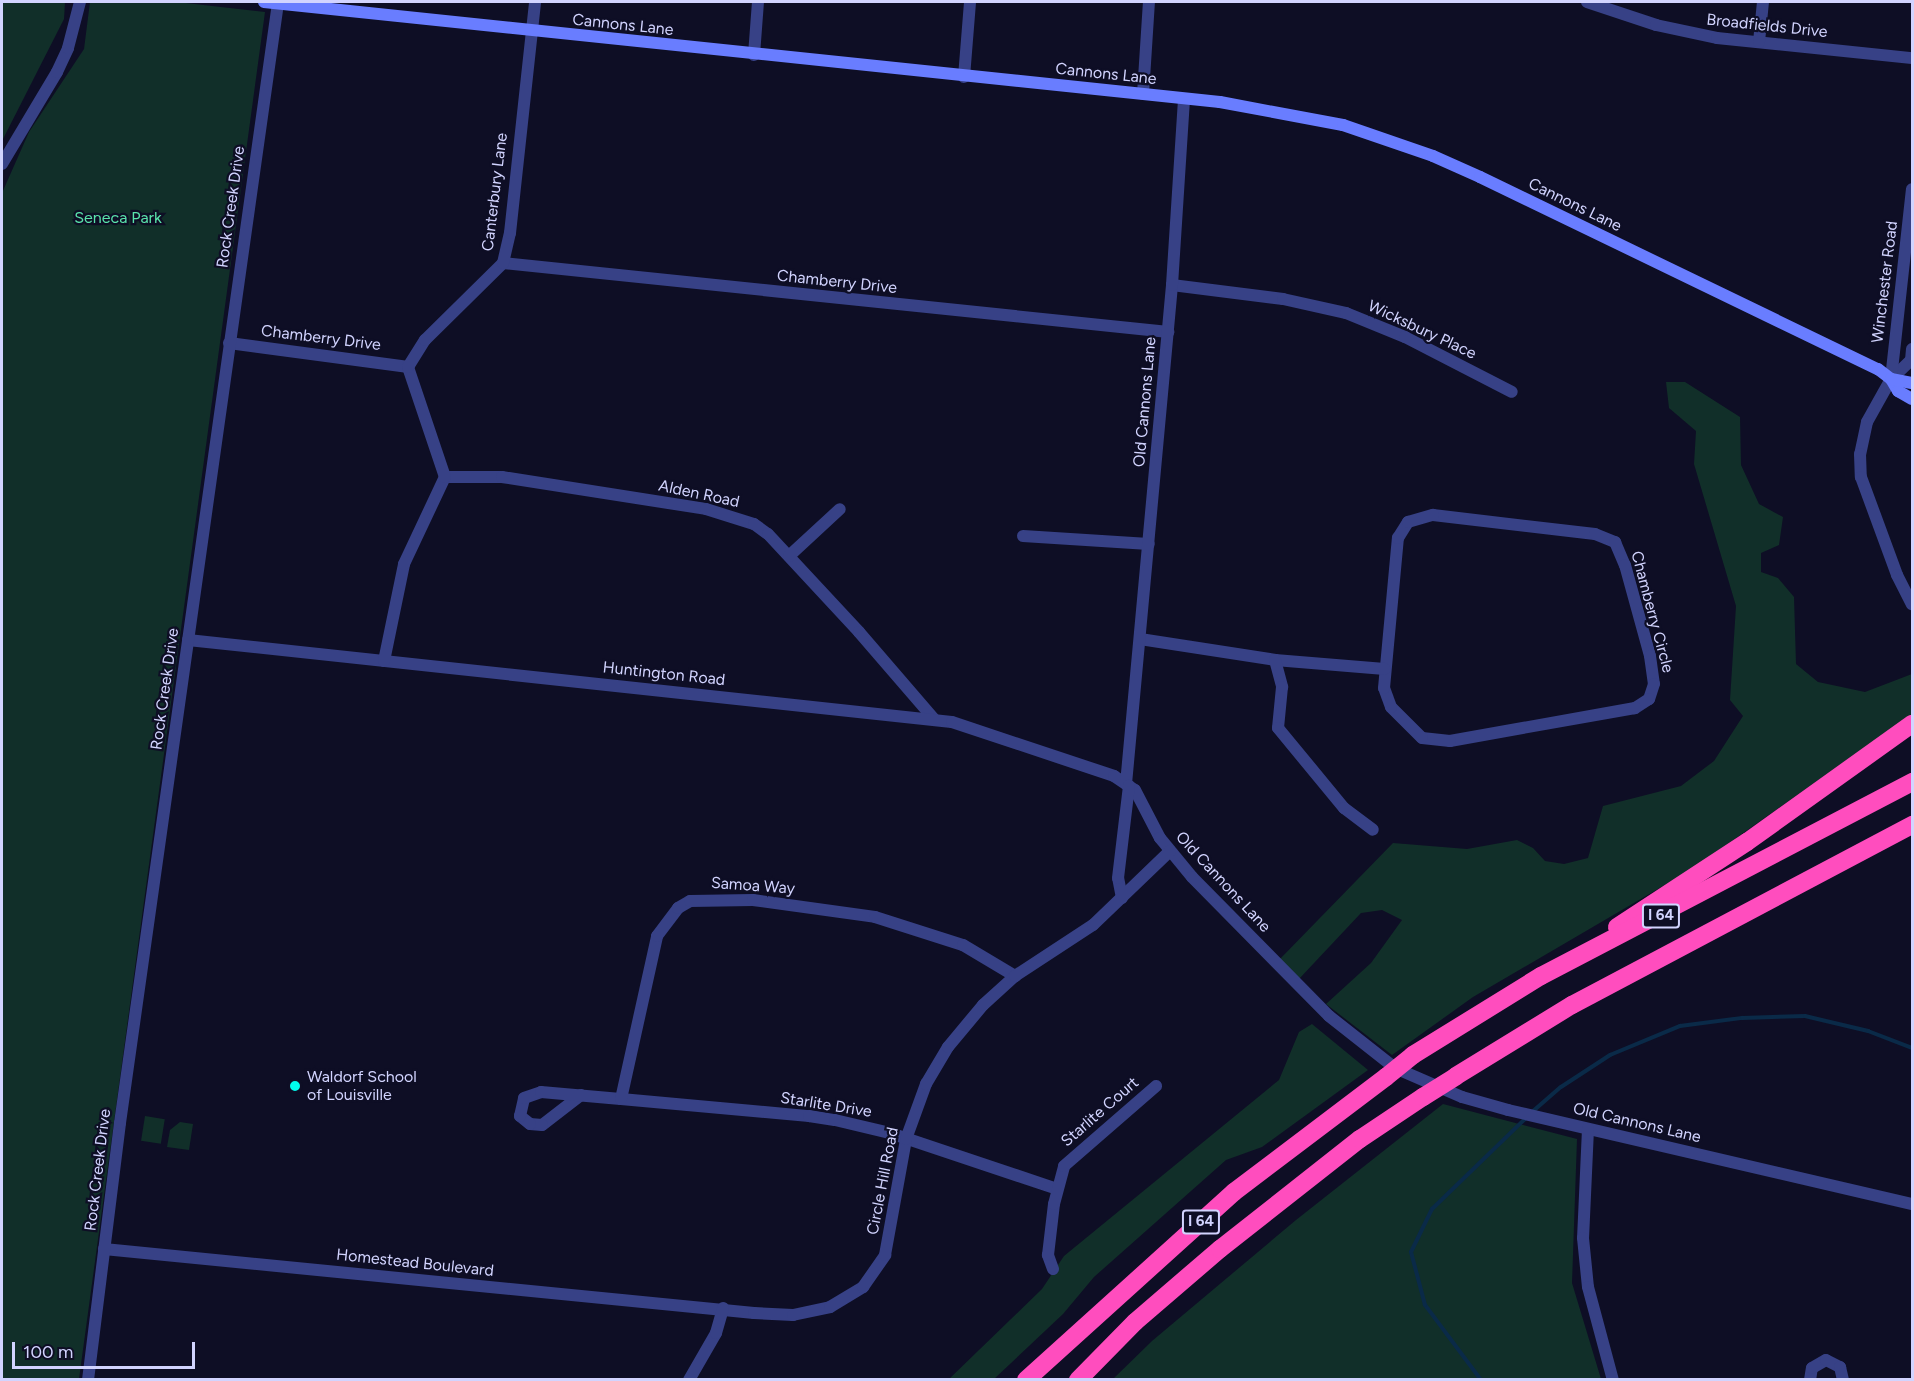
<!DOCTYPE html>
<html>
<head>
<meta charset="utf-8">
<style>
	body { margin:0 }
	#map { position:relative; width:1914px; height:1381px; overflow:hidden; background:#0e0e25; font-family:Figtree,sans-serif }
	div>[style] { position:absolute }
	.green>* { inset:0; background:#112f29; transform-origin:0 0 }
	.stream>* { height:4px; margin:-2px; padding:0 2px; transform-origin:2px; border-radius:2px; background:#0a2a48 }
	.street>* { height:12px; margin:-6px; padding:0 6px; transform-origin:6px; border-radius:6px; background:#374186 }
	.secondary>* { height:12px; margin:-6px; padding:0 6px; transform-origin:6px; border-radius:6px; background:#697dff }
	.highway>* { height:18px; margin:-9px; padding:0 9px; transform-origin:9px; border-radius:9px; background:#ff4dbe }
	.highway-bridge>* { height:18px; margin:-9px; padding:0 9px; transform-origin:9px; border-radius:9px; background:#ff4dbe }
	.dots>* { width:16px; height:16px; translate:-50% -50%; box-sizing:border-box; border:3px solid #0e0e25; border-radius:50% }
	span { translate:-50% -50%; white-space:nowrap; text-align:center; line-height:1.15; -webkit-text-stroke:4.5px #0e0e25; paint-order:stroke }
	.shield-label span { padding:2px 4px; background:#0e0e25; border:2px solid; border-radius:4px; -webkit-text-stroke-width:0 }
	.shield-label { font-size:15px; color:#d2d4ff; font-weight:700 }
	.street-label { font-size:16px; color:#d2d4ff }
	.park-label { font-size:16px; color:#5ae3ab }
	.poi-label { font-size:16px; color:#d2d4ff }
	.left { translate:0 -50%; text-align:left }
	.frame { position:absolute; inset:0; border:3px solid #d2d4ff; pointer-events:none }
	.scale { position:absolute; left:12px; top:1342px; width:183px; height:27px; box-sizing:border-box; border:3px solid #d2d4ff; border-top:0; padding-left:8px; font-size:18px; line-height:21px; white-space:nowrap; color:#d2d4ff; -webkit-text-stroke:4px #0e0e25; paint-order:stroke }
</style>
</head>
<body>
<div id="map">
	<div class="green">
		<div style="clip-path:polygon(2px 2px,65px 2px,64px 19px,2px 141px)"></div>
		<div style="clip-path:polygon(90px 2px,177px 2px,265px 12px,79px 1379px,2px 1379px,2px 193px,29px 132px,84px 49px)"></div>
		<div style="clip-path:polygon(1666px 382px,1685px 382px,1740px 417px,1741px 465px,1759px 504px,1783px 517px,1779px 545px,1761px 553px,1761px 572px,1778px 578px,1794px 597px,1796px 664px,1818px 682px,1865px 692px,1912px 674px,1912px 714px,1692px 869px,1473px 997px,1392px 1055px,1326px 1004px,1371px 963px,1402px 920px,1382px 910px,1361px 913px,1299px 979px,1279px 960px,1393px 843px,1467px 849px,1517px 840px,1533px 848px,1545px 861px,1564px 864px,1588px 858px,1603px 806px,1681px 786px,1714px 761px,1743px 716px,1730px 700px,1736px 606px,1694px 464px,1696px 431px,1669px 408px)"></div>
		<div style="clip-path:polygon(1312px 1024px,1368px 1070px,1262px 1147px,1226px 1160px,1094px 1277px,1063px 1314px,994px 1379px,948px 1380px,1042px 1289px,1064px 1256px,1279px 1080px,1299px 1032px)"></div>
		<div style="clip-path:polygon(1443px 1104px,1577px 1139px,1572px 1283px,1601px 1379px,1113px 1379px,1152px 1341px,1296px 1220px)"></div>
		<div style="left:145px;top:1116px;width:20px;height:25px;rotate:9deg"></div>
		<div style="clip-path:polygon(180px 1122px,193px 1124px,189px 1150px,167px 1147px,170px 1130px)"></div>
	</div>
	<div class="stream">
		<div style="left:1532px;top:1112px;width:38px;rotate:-41deg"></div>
		<div style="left:1561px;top:1087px;width:59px;rotate:-33.1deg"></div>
		<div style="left:1610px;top:1055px;width:76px;rotate:-22.5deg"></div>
		<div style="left:1680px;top:1026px;width:63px;rotate:-7.4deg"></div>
		<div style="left:1742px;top:1018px;width:63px;rotate:-1.8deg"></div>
		<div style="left:1805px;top:1016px;width:65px;rotate:13.4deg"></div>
		<div style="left:1868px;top:1031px;width:47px;rotate:21.1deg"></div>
		<div style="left:1481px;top:1380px;width:94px;rotate:-126.7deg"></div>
		<div style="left:1425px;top:1305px;width:55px;rotate:-104.8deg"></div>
		<div style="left:1411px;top:1252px;width:48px;rotate:-64deg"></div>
		<div style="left:1432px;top:1209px;width:132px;rotate:-44.1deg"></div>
	</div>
	<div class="street">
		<div style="left:1587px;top:2px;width:73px;rotate:18.4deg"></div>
		<div style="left:1656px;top:25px;width:62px;rotate:12deg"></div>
		<div style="left:1717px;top:38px;width:196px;rotate:5.9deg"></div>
		<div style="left:1759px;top:42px;width:40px;rotate:-84.3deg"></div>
		<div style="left:754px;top:55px;width:53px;rotate:-85.7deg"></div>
		<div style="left:964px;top:77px;width:75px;rotate:-85.4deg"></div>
		<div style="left:1143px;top:94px;width:92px;rotate:-86.3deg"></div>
		<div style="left:2px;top:164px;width:107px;rotate:-59.1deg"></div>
		<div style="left:57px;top:72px;width:26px;rotate:-65deg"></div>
		<div style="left:68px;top:48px;width:48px;rotate:-75.4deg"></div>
		<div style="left:503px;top:263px;width:669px;rotate:5.92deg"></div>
		<div style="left:1172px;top:285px;width:112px;rotate:7.2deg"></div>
		<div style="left:1283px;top:299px;width:65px;rotate:12.5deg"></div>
		<div style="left:1346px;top:313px;width:64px;rotate:22.1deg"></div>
		<div style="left:1405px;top:337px;width:120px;rotate:27.2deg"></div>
		<div style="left:229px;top:343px;width:181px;rotate:7.6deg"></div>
		<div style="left:1912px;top:349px;width:11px;rotate:95deg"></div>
		<div style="left:1911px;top:360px;width:28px;rotate:136deg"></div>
		<div style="left:1891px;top:379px;width:49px;rotate:119.2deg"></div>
		<div style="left:1867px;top:422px;width:33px;rotate:102deg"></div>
		<div style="left:1860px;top:454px;width:23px;rotate:88deg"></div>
		<div style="left:1861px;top:477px;width:104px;rotate:69.8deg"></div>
		<div style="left:1897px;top:575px;width:33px;rotate:63deg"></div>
		<div style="left:1891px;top:379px;width:191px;rotate:-83.7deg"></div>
		<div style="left:445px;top:477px;width:57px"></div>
		<div style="left:502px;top:477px;width:206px;rotate:8.9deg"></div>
		<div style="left:706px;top:509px;width:50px;rotate:17.4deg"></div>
		<div style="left:754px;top:524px;width:17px;rotate:36deg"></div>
		<div style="left:768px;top:534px;width:134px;rotate:47.1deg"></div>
		<div style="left:859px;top:632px;width:115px;rotate:49.2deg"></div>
		<div style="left:1433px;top:515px;width:163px;rotate:6.7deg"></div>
		<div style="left:1595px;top:534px;width:22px;rotate:22deg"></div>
		<div style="left:1615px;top:542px;width:25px;rotate:67deg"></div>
		<div style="left:1625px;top:565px;width:94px;rotate:74.6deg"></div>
		<div style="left:1650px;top:656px;width:28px;rotate:82deg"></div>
		<div style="left:1654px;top:684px;width:16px;rotate:108deg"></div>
		<div style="left:1649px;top:699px;width:17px;rotate:147deg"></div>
		<div style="left:1635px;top:708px;width:188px;rotate:169.9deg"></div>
		<div style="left:1450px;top:741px;width:28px;rotate:-174deg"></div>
		<div style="left:1422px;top:738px;width:44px;rotate:-135deg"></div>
		<div style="left:1391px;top:707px;width:20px;rotate:-110deg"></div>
		<div style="left:1384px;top:688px;width:151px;rotate:-84.7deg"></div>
		<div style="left:1398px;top:538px;width:19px;rotate:-58deg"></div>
		<div style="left:1408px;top:522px;width:26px;rotate:-16deg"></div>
		<div style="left:1023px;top:536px;width:126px;rotate:3.6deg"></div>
		<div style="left:789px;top:556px;width:69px;rotate:-42.7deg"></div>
		<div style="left:1140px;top:639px;width:137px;rotate:8.8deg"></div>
		<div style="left:1275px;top:660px;width:110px;rotate:4.7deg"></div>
		<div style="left:188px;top:640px;width:768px;rotate:6.13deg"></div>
		<div style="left:952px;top:722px;width:171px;rotate:18.4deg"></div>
		<div style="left:1114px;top:776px;width:25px;rotate:34deg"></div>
		<div style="left:1135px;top:790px;width:54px;rotate:62.5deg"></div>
		<div style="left:1160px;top:838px;width:50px;rotate:50.6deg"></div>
		<div style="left:1192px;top:877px;width:195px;rotate:45.4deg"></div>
		<div style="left:1329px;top:1016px;width:84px;rotate:38.2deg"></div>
		<div style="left:1395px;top:1068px;width:73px;rotate:23.4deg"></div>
		<div style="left:1462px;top:1097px;width:48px;rotate:15.8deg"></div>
		<div style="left:1508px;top:1110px;width:415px;rotate:13.1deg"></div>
		<div style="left:1275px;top:660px;width:28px;rotate:75deg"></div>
		<div style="left:1282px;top:687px;width:41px;rotate:95.6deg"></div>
		<div style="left:1278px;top:728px;width:104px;rotate:50.5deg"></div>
		<div style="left:1344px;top:808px;width:36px;rotate:37deg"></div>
		<div style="left:384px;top:661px;width:99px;rotate:-78.3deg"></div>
		<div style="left:404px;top:564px;width:96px;rotate:-64.8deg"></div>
		<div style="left:445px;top:477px;width:116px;rotate:-108.6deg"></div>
		<div style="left:408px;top:367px;width:32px;rotate:-58deg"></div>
		<div style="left:425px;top:340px;width:110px;rotate:-44.6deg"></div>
		<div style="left:503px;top:263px;width:31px;rotate:-77deg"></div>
		<div style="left:510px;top:233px;width:232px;rotate:-83.8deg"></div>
		<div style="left:1126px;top:784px;width:501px;rotate:-84.73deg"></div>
		<div style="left:1172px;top:285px;width:185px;rotate:-86.3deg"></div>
		<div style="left:1122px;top:898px;width:20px;rotate:-101deg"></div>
		<div style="left:1118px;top:878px;width:93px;rotate:-83.2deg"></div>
		<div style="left:581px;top:1095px;width:49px;rotate:142.4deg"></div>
		<div style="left:542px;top:1125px;width:12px;rotate:-175deg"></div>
		<div style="left:530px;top:1124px;width:13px;rotate:-141deg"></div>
		<div style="left:520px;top:1116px;width:18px;rotate:-77deg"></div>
		<div style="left:524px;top:1098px;width:18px;rotate:-19deg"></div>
		<div style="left:541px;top:1092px;width:80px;rotate:5deg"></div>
		<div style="left:621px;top:1099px;width:189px;rotate:5.2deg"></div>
		<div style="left:809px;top:1116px;width:26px;rotate:9deg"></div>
		<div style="left:835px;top:1120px;width:57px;rotate:13.3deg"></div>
		<div style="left:890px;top:1133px;width:176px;rotate:18.5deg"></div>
		<div style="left:621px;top:1099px;width:167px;rotate:-77.5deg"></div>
		<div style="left:657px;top:936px;width:35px;rotate:-53deg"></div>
		<div style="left:678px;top:908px;width:14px;rotate:-30deg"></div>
		<div style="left:690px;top:901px;width:63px;rotate:-0.9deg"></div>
		<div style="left:753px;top:900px;width:123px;rotate:7.9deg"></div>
		<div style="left:875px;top:917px;width:92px;rotate:17.7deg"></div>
		<div style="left:963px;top:945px;width:61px;rotate:30.8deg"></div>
		<div style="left:1588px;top:1129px;width:109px;rotate:92.6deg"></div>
		<div style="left:1583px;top:1238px;width:49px;rotate:84.2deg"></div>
		<div style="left:1588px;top:1287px;width:96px;rotate:75deg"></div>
		<div style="left:104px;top:1249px;width:653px;rotate:5.62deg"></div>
		<div style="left:754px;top:1313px;width:39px;rotate:3deg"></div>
		<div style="left:793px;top:1315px;width:38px;rotate:-12deg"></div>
		<div style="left:830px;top:1307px;width:39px;rotate:-31deg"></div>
		<div style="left:863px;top:1287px;width:39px;rotate:-55deg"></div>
		<div style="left:885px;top:1255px;width:118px;rotate:-79.7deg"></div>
		<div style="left:906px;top:1139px;width:59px;rotate:-70deg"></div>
		<div style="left:926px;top:1084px;width:43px;rotate:-59.3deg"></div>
		<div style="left:948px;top:1047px;width:55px;rotate:-50.2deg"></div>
		<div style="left:983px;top:1005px;width:43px;rotate:-42.2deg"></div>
		<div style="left:1015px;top:976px;width:93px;rotate:-33.2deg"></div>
		<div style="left:1093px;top:925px;width:107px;rotate:-43.9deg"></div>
		<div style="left:1053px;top:1269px;width:15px;rotate:-110deg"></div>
		<div style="left:1048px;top:1255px;width:51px;rotate:-83.3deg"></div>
		<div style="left:1054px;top:1204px;width:39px;rotate:-75deg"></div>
		<div style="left:1064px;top:1166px;width:122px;rotate:-41deg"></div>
		<div style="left:88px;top:1380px;width:259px;rotate:-82.9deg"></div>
		<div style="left:120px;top:1123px;width:1131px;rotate:-81.97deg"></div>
		<div style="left:689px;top:1380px;width:54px;rotate:-60.1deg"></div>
		<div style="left:716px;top:1333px;width:26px;rotate:-74deg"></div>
		<div style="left:1810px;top:1380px;width:12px;rotate:-81deg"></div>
		<div style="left:1812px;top:1368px;width:16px;rotate:-30deg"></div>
		<div style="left:1826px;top:1360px;width:16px;rotate:27deg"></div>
		<div style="left:1840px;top:1367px;width:13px;rotate:77deg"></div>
	</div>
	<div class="secondary">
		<div style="left:264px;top:2px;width:961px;rotate:5.97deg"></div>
		<div style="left:1220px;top:102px;width:125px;rotate:10.6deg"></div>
		<div style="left:1343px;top:125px;width:95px;rotate:19deg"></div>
		<div style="left:1433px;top:156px;width:51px;rotate:24.1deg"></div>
		<div style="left:1480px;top:177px;width:442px;rotate:25.8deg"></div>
		<div style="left:1878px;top:369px;width:16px;rotate:38deg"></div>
		<div style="left:1891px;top:379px;width:14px;rotate:60deg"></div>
		<div style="left:1898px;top:391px;width:16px;rotate:30deg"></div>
		<div style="left:1891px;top:379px;width:21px;rotate:11deg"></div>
	</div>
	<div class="highway">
		<div style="left:1617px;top:927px;width:155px;rotate:-33.2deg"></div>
		<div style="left:1747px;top:842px;width:203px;rotate:-35.6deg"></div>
		<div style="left:1413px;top:1055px;width:150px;rotate:-31.7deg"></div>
		<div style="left:1541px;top:976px;width:419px;rotate:-27.6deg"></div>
		<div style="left:1456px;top:1076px;width:136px;rotate:-31.5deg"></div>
		<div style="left:1572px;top:1005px;width:385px;rotate:-27.9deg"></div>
		<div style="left:1026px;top:1380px;width:280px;rotate:-42.1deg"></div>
		<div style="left:1234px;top:1192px;width:191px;rotate:-37.1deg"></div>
		<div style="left:1078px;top:1380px;width:81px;rotate:-45.5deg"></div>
		<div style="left:1135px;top:1322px;width:112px;rotate:-40.7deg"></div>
		<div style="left:1220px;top:1249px;width:178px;rotate:-38.2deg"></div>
		<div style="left:1360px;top:1139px;width:76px;rotate:-33.7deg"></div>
	</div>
	<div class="highway-bridge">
		<div style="left:1386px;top:1077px;width:35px;rotate:-39deg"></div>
		<div style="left:1423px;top:1097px;width:39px;rotate:-32deg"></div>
	</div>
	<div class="dots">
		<div style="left:295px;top:1086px;background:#00fdee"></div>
	</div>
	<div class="shield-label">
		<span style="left:1661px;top:916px">I 64</span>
		<span style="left:1201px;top:1222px">I 64</span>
	</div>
	<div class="street-label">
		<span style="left:623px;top:25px;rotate:6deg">Cannons Lane</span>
		<span style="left:1767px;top:26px;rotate:6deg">Broadfields Drive</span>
		<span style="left:1106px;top:74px;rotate:6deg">Cannons Lane</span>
		<span style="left:495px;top:192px;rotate:-83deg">Canterbury Lane</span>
		<span style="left:1575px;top:205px;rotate:26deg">Cannons Lane</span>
		<span style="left:231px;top:207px;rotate:-82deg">Rock Creek Drive</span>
		<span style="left:837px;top:282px;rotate:6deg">Chamberry Drive</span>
		<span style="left:1885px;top:282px;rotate:-83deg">Winchester Road</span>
		<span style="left:1422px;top:330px;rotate:25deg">Wicksbury Place</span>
		<span style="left:321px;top:338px;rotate:7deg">Chamberry Drive</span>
		<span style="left:1145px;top:402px;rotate:-85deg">Old Cannons Lane</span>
		<span style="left:699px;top:494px;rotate:12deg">Alden Road</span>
		<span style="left:1652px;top:612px;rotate:75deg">Chamberry Circle</span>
		<span style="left:664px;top:674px;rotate:6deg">Huntington Road</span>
		<span style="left:165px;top:689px;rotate:-82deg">Rock Creek Drive</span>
		<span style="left:1223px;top:882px;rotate:47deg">Old Cannons Lane</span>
		<span style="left:753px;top:886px;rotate:4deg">Samoa Way</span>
		<span style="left:826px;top:1105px;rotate:9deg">Starlite Drive</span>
		<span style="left:1100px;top:1112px;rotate:-41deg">Starlite Court</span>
		<span style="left:1637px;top:1123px;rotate:13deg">Old Cannons Lane</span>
		<span style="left:98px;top:1170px;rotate:-83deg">Rock Creek Drive</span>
		<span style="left:883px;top:1181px;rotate:-79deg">Circle Hill Road</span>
		<span style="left:415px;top:1263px;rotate:6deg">Homestead Boulevard</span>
	</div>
	<div class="park-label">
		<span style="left:118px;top:218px">Seneca Park</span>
	</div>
	<div class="poi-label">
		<span class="left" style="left:307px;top:1086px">Waldorf School<br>of Louisville</span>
	</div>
	<div class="frame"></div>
	<div class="scale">100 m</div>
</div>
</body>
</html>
